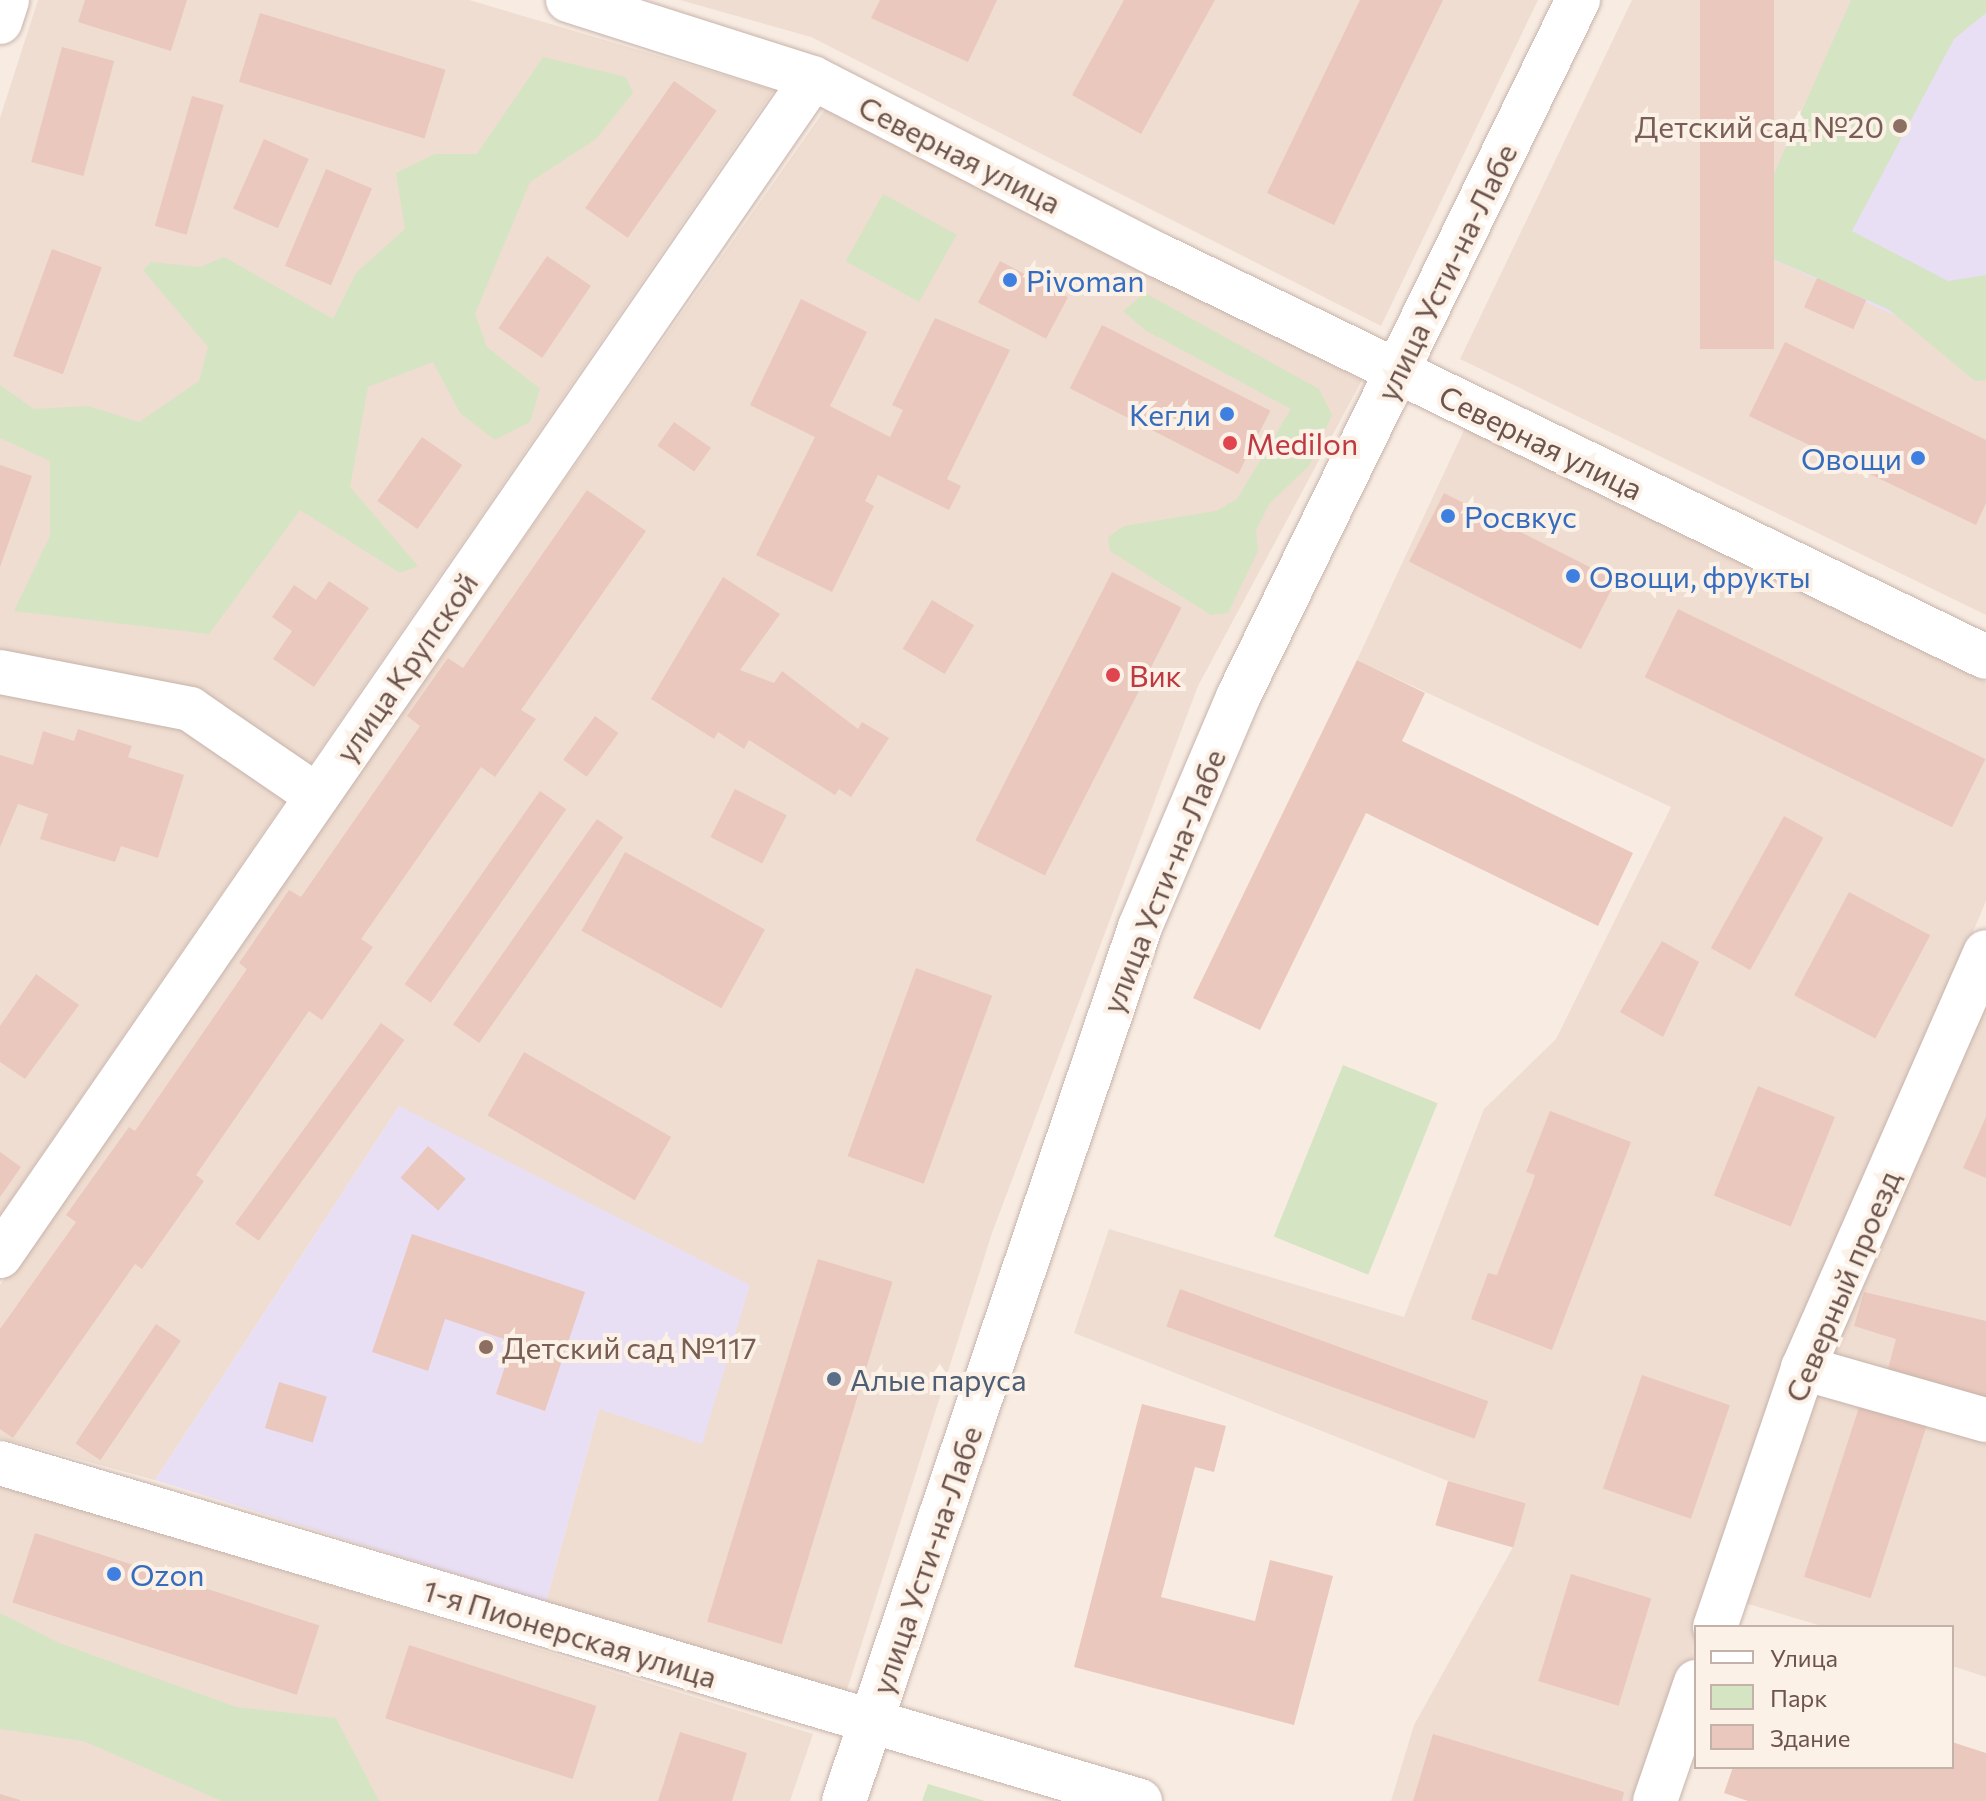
<!DOCTYPE html>
<html>
<head>
<meta charset="utf-8">
<style>
	body { margin:0 }
	#map { position:relative; width:1986px; height:1801px; overflow:hidden; background:#f8ece2; font-family:Commissioner,sans-serif }
	div>[style] { position:absolute }
	.residential>* { inset:0; background:#efddd1 }
	.education>* { inset:0; background:#e9dff4 }
	.green>* { inset:0; background:#d5e4c3; transform-origin:0 0 }
	.building>* { inset:0; background:#eac8bd; transform-origin:0 0 }
	.roads { filter:drop-shadow(0 0 2px #c7b3ab) drop-shadow(0 0 2px #c7b3ab) }
	.minor>* { height:44px; margin:-22px; padding:0 22px; transform-origin:22px; border-radius:22px; background:#fff }
	.dots>* { width:22px; height:22px; translate:-50% -50%; box-sizing:border-box; border:4px solid #fcf1e7; border-radius:50% }
	span { translate:-50% -50%; white-space:nowrap; text-align:center; line-height:1.15; -webkit-text-stroke:8px #fcf1e7; paint-order:stroke }
	.education-label { font-size:30px; color:#785e54 }
	.right { translate:-100% -50%; text-align:right }
	.left { translate:0 -50%; text-align:left }
	.street-label { font-size:30px; color:#6c534c }
	.shop-label { font-size:30px; color:#366cbe }
	.health-label { font-size:30px; color:#be3a42 }
	.service-label { font-size:30px; color:#4e5e75 }
	.legend { position:absolute; left:1694px; top:1625px; width:260px; height:144px; box-sizing:border-box; background:#fcf1e7; border:2px solid #c2b2a9; margin:0; padding:10px 14px; list-style:none; font-size:24px; color:#6c534c }
	.legend li { display:flex; align-items:center; gap:16px; height:40px }
	.legend b { width:40px; border:2px solid #c2b2a9 }
</style>
</head>
<body>
<div id="map">
	<div class="residential">
		<div style="clip-path:polygon(38px 0,469px 0,774px 90px,0 1215px,0 118px)"></div>
		<div style="clip-path:polygon(680px 0,1538px 0,1381px 326px,811px 37px)"></div>
		<div style="clip-path:polygon(1632px 0,1870px 0,1758px 252px,1986px 357px,1986px 615px,1460px 359px)"></div>
		<div style="clip-path:polygon(826px 108px,1362px 380px,1198px 686px,992px 1233px,846px 1693px,546px 1602px,599px 1409px,399px 1106px,155px 1480px,0 1438px,0 1285px)"></div>
		<div style="clip-path:polygon(1465px 428px,1986px 682px,1986px 901px,1792px 1362px,1696px 1627px,1696px 1650px,1646px 1801px,1391px 1801px,1414px 1725px,1513px 1547px,1526px 1503px,1448px 1481px,1074px 1333px,1109px 1229px,1404px 1317px,1484px 1109px,1556px 1039px,1671px 807px,1357px 660px)"></div>
		<div style="clip-path:polygon(1986px 1003px,1986px 1677px,1952px 1666px,1952px 1627px,1825px 1627px,1745px 1603px,1825px 1358px)"></div>
		<div style="clip-path:polygon(0 1483px,813px 1734px,790px 1801px,0 1801px)"></div>
	</div>
	<div class="education">
		<div style="clip-path:polygon(1870px 0,1986px 0,1986px 357px,1757px 252px)"></div>
		<div style="clip-path:polygon(399px 1106px,750px 1285px,702px 1444px,599px 1409px,546px 1602px,155px 1480px)"></div>
	</div>
	<div class="green">
		<div style="clip-path:polygon(1851px 0,1986px 0,1986px 13px,1954px 39px,1852px 231px,1948px 281px,1986px 275px,1986px 380px,1975px 381px,1888px 309px,1757px 252px,1750px 228px)"></div>
		<div style="clip-path:polygon(543px 57px,626px 77px,633px 93px,596px 139px,530px 182px,475px 314px,487px 347px,540px 389px,530px 422px,495px 440px,460px 413px,433px 362px,368px 387px,350px 487px,418px 566px,400px 573px,300px 510px,209px 634px,14px 611px,50px 536px,50px 461px,0 438px,0 385px,34px 409px,88px 406px,139px 422px,199px 381px,208px 347px,143px 270px,151px 262px,200px 267px,224px 257px,333px 319px,356px 273px,405px 229px,396px 173px,435px 154px,477px 154px)"></div>
		<div style="left:883px;top:194px;width:84px;height:77px;rotate:29deg"></div>
		<div style="clip-path:polygon(1145px 293px,1319px 389px,1332px 415px,1309px 466px,1270px 503px,1256px 530px,1258px 551px,1228px 613px,1211px 615px,1110px 551px,1108px 537px,1124px 526px,1216px 511px,1237px 499px,1291px 409px,1145px 330px,1123px 311px)"></div>
		<div style="left:1343px;top:1065px;width:102px;height:185px;rotate:22deg"></div>
		<div style="clip-path:polygon(0 1613px,59px 1643px,236px 1707px,336px 1718px,379px 1801px,222px 1801px,83px 1741px,0 1729px)"></div>
		<div style="clip-path:polygon(928px 1784px,985px 1801px,922px 1801px)"></div>
	</div>
	<div class="building">
		<div style="clip-path:polygon(85px 0,187px 0,171px 51px,78px 22px)"></div>
		<div style="clip-path:polygon(880px 0,997px 0,968px 62px,871px 18px)"></div>
		<div style="clip-path:polygon(1124px 0,1215px 0,1141px 134px,1072px 95px)"></div>
		<div style="clip-path:polygon(1360px 0,1443px 0,1334px 225px,1267px 193px)"></div>
		<div style="left:1700px;top:0;width:74px;height:349px"></div>
		<div style="left:260px;top:13px;width:194px;height:72px;rotate:17deg"></div>
		<div style="left:62px;top:47px;width:54px;height:119px;rotate:15deg"></div>
		<div style="left:674px;top:81px;width:52px;height:155px;rotate:35deg"></div>
		<div style="left:192px;top:96px;width:33px;height:135px;rotate:16deg"></div>
		<div style="left:264px;top:139px;width:49px;height:76px;rotate:24deg"></div>
		<div style="left:326px;top:169px;width:50px;height:105px;rotate:23deg"></div>
		<div style="left:52px;top:249px;width:53px;height:114px;rotate:20deg"></div>
		<div style="left:547px;top:256px;width:53px;height:87px;rotate:34deg"></div>
		<div style="left:1000px;top:261px;width:77px;height:47px;rotate:28deg"></div>
		<div style="left:1817px;top:278px;width:54px;height:32px;rotate:24deg"></div>
		<div style="clip-path:polygon(801px 299px,867px 332px,830px 406px,890px 437px,903px 410px,892px 405px,935px 318px,1010px 350px,947px 479px,961px 486px,949px 510px,878px 475px,865px 501px,874px 506px,832px 592px,756px 555px,815px 437px,750px 405px)"></div>
		<div style="left:1102px;top:325px;width:189px;height:71px;rotate:27deg"></div>
		<div style="clip-path:polygon(1785px 342px,1986px 440px,1986px 503px,1976px 525px,1749px 416px)"></div>
		<div style="left:674px;top:422px;width:45px;height:29px;rotate:35deg"></div>
		<div style="left:422px;top:437px;width:49px;height:78px;rotate:35deg"></div>
		<div style="clip-path:polygon(0 465px,32px 476px,0 567px)"></div>
		<div style="clip-path:polygon(587px 490px,646px 531px,521px 710px,536px 719px,495px 777px,481px 767px,361px 939px,373px 947px,322px 1020px,309px 1011px,196px 1175px,204px 1181px,142px 1269px,135px 1264px,13px 1438px,0 1429px,0 1329px,76px 1222px,66px 1215px,129px 1127px,135px 1131px,247px 969px,239px 963px,289px 890px,301px 897px,420px 726px,407px 716px,448px 658px,463px 668px)"></div>
		<div style="left:1444px;top:493px;width:193px;height:77px;rotate:27deg"></div>
		<div style="left:1112px;top:572px;width:78px;height:301px;rotate:27deg"></div>
		<div style="clip-path:polygon(723px 577px,780px 614px,740px 670px,774px 683px,782px 671px,858px 729px,862px 722px,889px 738px,851px 797px,839px 789px,835px 795px,749px 740px,744px 749px,718px 732px,714px 739px,651px 699px)"></div>
		<div style="clip-path:polygon(329px 581px,369px 608px,314px 687px,273px 659px,292px 631px,272px 617px,294px 585px,316px 600px)"></div>
		<div style="left:932px;top:600px;width:49px;height:57px;rotate:31deg"></div>
		<div style="left:1678px;top:609px;width:342px;height:76px;rotate:26deg"></div>
		<div style="clip-path:polygon(1357px 660px,1425px 693px,1402px 741px,1633px 853px,1598px 926px,1366px 813px,1260px 1030px,1193px 998px)"></div>
		<div style="left:595px;top:716px;width:29px;height:54px;rotate:36deg"></div>
		<div style="clip-path:polygon(78px 729px,132px 746px,128px 757px,184px 775px,158px 858px,121px 846px,115px 862px,40px 839px,48px 814px,18px 804px,0 847px,0 755px,33px 765px,43px 731px,74px 741px)"></div>
		<div style="left:735px;top:789px;width:58px;height:54px;rotate:27deg"></div>
		<div style="left:540px;top:791px;width:32px;height:236px;rotate:35deg"></div>
		<div style="left:1784px;top:816px;width:45px;height:151px;rotate:29deg"></div>
		<div style="left:597px;top:819px;width:32px;height:251px;rotate:35deg"></div>
		<div style="left:625px;top:852px;width:160px;height:90px;rotate:29deg"></div>
		<div style="left:1849px;top:892px;width:92px;height:117px;rotate:28deg"></div>
		<div style="clip-path:polygon(1662px 941px,1699px 962px,1663px 1037px,1620px 1012px)"></div>
		<div style="left:916px;top:968px;width:81px;height:200px;rotate:20deg"></div>
		<div style="clip-path:polygon(36px 974px,79px 1005px,25px 1079px,0 1062px,0 1026px)"></div>
		<div style="left:381px;top:1023px;width:29px;height:248px;rotate:36deg"></div>
		<div style="left:524px;top:1052px;width:170px;height:73px;rotate:30deg"></div>
		<div style="left:1758px;top:1086px;width:83px;height:118px;rotate:22deg"></div>
		<div style="clip-path:polygon(1550px 1111px,1631px 1142px,1552px 1350px,1471px 1319px,1488px 1273px,1497px 1275px,1532px 1184px,1535px 1175px,1526px 1172px)"></div>
		<div style="clip-path:polygon(1986px 1117px,1986px 1178px,1963px 1168px)"></div>
		<div style="left:428px;top:1146px;width:50px;height:42px;rotate:41deg"></div>
		<div style="clip-path:polygon(0 1152px,21px 1167px,0 1197px)"></div>
		<div style="clip-path:polygon(412px 1234px,585px 1292px,545px 1411px,496px 1394px,513px 1342px,445px 1319px,428px 1371px,372px 1352px)"></div>
		<div style="left:818px;top:1259px;width:78px;height:379px;rotate:17deg"></div>
		<div style="left:1180px;top:1289px;width:328px;height:40px;rotate:20deg"></div>
		<div style="clip-path:polygon(1864px 1292px,1986px 1321px,1986px 1409px,1885px 1380px,1896px 1339px,1854px 1326px)"></div>
		<div style="left:156px;top:1324px;width:30px;height:144px;rotate:34deg"></div>
		<div style="left:1642px;top:1375px;width:93px;height:120px;rotate:19deg"></div>
		<div style="left:279px;top:1382px;width:50px;height:48px;rotate:17deg"></div>
		<div style="left:1863px;top:1395px;width:70px;height:191px;rotate:18deg"></div>
		<div style="clip-path:polygon(1142px 1404px,1226px 1426px,1214px 1472px,1195px 1467px,1161px 1597px,1255px 1621px,1270px 1560px,1333px 1576px,1294px 1725px,1074px 1667px)"></div>
		<div style="left:1448px;top:1481px;width:81px;height:46px;rotate:16deg"></div>
		<div style="left:35px;top:1533px;width:299px;height:73px;rotate:18deg"></div>
		<div style="left:1571px;top:1574px;width:84px;height:112px;rotate:17deg"></div>
		<div style="left:409px;top:1645px;width:197px;height:77px;rotate:18deg"></div>
		<div style="clip-path:polygon(680px 1732px,747px 1753px,732px 1801px,658px 1801px)"></div>
		<div style="clip-path:polygon(1433px 1734px,1624px 1792px,1622px 1801px,1413px 1801px)"></div>
		<div style="clip-path:polygon(1952px 1742px,1986px 1753px,1986px 1801px,1748px 1801px,1724px 1793px,1733px 1767px,1952px 1767px)"></div>
		<div style="clip-path:polygon(0 1794px,20px 1800px,20px 1801px,0 1801px)"></div>
	</div>
	<div class="roads">
		<div class="minor">
			<div style="left:568px;top:0;width:257px;rotate:17.7deg"></div>
			<div style="left:813px;top:78px;width:388px;rotate:27.2deg"></div>
			<div style="left:1158px;top:255px;width:920px;rotate:25.9deg"></div>
			<div style="left:0;top:22px;width:23px;rotate:-72deg"></div>
			<div style="left:0;top:672px;width:194px;rotate:11deg"></div>
			<div style="left:190px;top:709px;width:154px;rotate:34.4deg"></div>
			<div style="left:0;top:1256px;width:1431px;rotate:-55.39deg"></div>
			<div style="left:1803px;top:1368px;width:190px;rotate:15.9deg"></div>
			<div style="left:0;top:1463px;width:1189px;rotate:16.51deg"></div>
			<div style="left:1715px;top:1627px;width:274px;rotate:-71.2deg"></div>
			<div style="left:1803px;top:1368px;width:454px;rotate:-66.3deg"></div>
			<div style="left:844px;top:1801px;width:923px;rotate:-71.29deg"></div>
			<div style="left:1140px;top:927px;width:250px;rotate:-66.9deg"></div>
			<div style="left:1238px;top:697px;width:776px;rotate:-64deg"></div>
			<div style="left:1655px;top:1801px;width:126px;rotate:-71deg"></div>
		</div>
	</div>
	<div class="dots">
		<div style="left:1900px;top:126px;background:#8d6e63"></div>
		<div style="left:1010px;top:280px;background:#3f7fe0"></div>
		<div style="left:1227px;top:414px;background:#3f7fe0"></div>
		<div style="left:1230px;top:443px;background:#e0444e"></div>
		<div style="left:1918px;top:458px;background:#3f7fe0"></div>
		<div style="left:1448px;top:516px;background:#3f7fe0"></div>
		<div style="left:1573px;top:576px;background:#3f7fe0"></div>
		<div style="left:1113px;top:675px;background:#e0444e"></div>
		<div style="left:486px;top:1347px;background:#8d6e63"></div>
		<div style="left:834px;top:1379px;background:#5c6f8a"></div>
		<div style="left:114px;top:1574px;background:#3f7fe0"></div>
	</div>
	<div class="education-label">
		<span class="right" style="left:1884px;top:126px">Детский сад №20</span>
		<span class="left" style="left:502px;top:1347px">Детский сад №117</span>
	</div>
	<div class="street-label">
		<span style="left:960px;top:154px;rotate:27deg">Северная улица</span>
		<span style="left:1446px;top:272px;rotate:-64deg">улица Усти-на-Лабе</span>
		<span style="left:1541px;top:442px;rotate:26deg">Северная улица</span>
		<span style="left:406px;top:667px;rotate:-55deg">улица Крупской</span>
		<span style="left:1163px;top:881px;rotate:-68deg">улица Усти-на-Лабе</span>
		<span style="left:1842px;top:1286px;rotate:-67deg">Северный проезд</span>
		<span style="left:926px;top:1560px;rotate:-71deg">улица Усти-на-Лабе</span>
		<span style="left:570px;top:1633px;rotate:17deg">1-я Пионерская улица</span>
	</div>
	<div class="shop-label">
		<span class="left" style="left:1026px;top:280px">Pivoman</span>
		<span class="right" style="left:1211px;top:414px">Кегли</span>
		<span class="right" style="left:1902px;top:458px">Овощи</span>
		<span class="left" style="left:1464px;top:516px">Росвкус</span>
		<span class="left" style="left:1589px;top:576px">Овощи, фрукты</span>
		<span class="left" style="left:130px;top:1574px">Ozon</span>
	</div>
	<div class="health-label">
		<span class="left" style="left:1246px;top:443px">Medilon</span>
		<span class="left" style="left:1129px;top:675px">Вик</span>
	</div>
	<div class="service-label">
		<span class="left" style="left:850px;top:1379px">Алые паруса</span>
	</div>
	<ul class="legend">
	<li><b style="height:10px;background:#fff"></b>Улица</li>
	<li><b style="height:22px;background:#d5e4c3"></b>Парк</li>
	<li><b style="height:22px;background:#eac8bd"></b>Здание</li>
	</ul>
</div>
</body>
</html>
